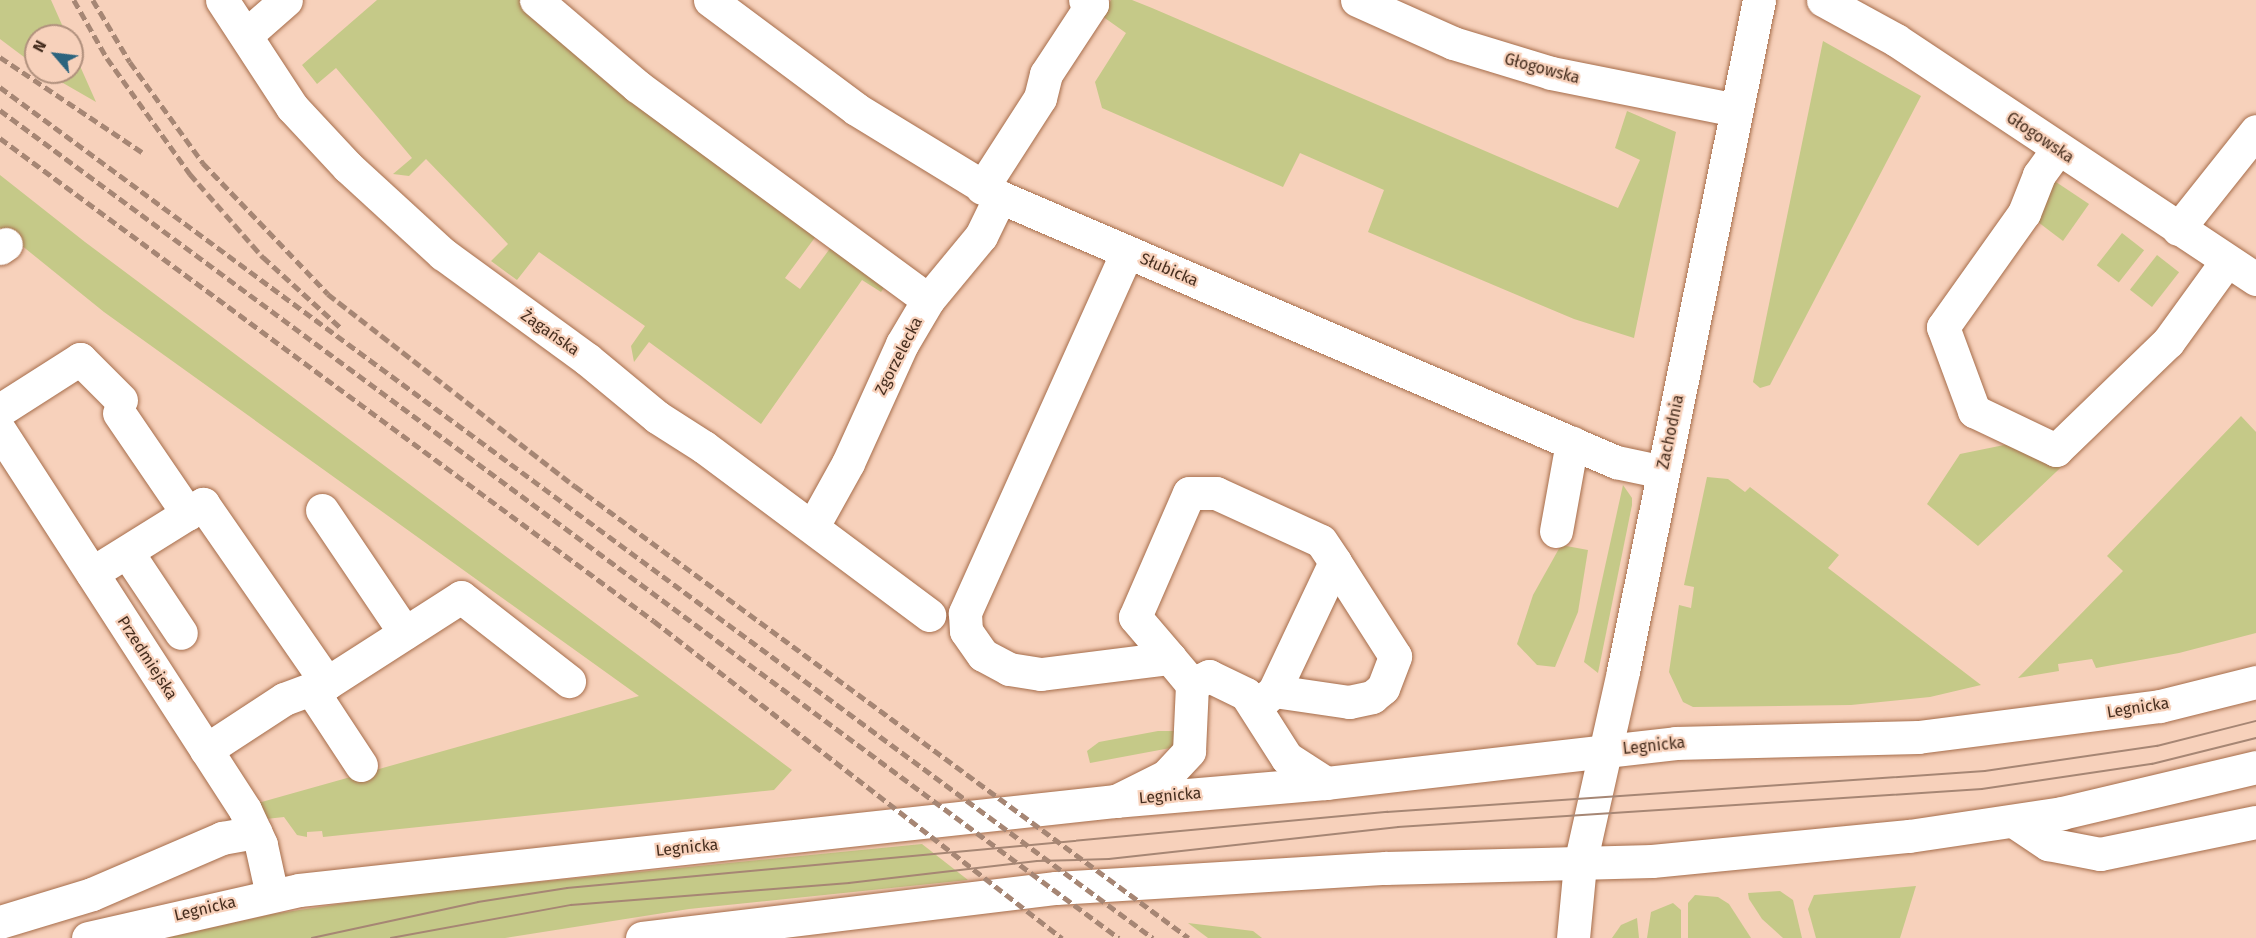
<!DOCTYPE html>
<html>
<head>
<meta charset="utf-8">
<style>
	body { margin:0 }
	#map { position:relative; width:2256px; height:938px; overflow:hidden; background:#f7d1bb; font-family:"Fira Sans",sans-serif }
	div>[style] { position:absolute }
	.green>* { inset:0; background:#c5c988; transform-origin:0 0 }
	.roads { filter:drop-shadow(0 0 2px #a66d4b) drop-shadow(0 0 2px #a66d4b) }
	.minor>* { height:33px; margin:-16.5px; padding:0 16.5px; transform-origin:16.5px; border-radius:16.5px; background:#fff }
	.major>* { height:33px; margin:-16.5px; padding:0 16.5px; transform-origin:16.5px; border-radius:16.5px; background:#fff }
	.tram>* { height:1.5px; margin:-0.75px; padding:0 0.75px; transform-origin:0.75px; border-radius:0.75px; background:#a68674 }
	.rail>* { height:4.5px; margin-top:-2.25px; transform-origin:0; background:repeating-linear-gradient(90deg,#a68674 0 9px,transparent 0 13.5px) }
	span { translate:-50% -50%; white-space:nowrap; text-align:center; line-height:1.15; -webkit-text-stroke:4.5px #f7d1bb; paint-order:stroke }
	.street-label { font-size:16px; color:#462e1f }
	.north { position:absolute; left:24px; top:24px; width:60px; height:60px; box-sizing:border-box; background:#f7d1bb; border:2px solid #b0907d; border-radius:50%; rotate:298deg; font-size:16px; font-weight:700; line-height:24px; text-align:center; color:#462e1f }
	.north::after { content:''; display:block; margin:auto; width:21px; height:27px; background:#2c647e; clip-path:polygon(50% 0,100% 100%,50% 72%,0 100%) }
</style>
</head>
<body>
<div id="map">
	<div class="green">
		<div style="clip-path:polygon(0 0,51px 0,67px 36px,36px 36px,36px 66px,0 39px)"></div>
		<div style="clip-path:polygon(377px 0,525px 0,819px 232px,785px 278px,800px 289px,834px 243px,888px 282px,881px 292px,862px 280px,761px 424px,649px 342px,634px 362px,631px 346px,645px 326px,539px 252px,517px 280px,491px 261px,508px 244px,492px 227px,426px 159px,409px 176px,393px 174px,412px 158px,396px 139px,336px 68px,317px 84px,302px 65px)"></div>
		<div style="clip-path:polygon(1111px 0,1132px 0,1152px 8px,1618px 208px,1640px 160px,1615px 148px,1627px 111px,1676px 132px,1634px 338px,1574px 319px,1368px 232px,1384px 190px,1300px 153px,1283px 187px,1102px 108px,1095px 82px,1126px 33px,1102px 16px)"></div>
		<div style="clip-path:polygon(1823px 41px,1921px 96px,1770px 385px,1760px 388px,1753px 382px)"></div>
		<div style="clip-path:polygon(72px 48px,96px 102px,44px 72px,72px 72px)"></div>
		<div style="clip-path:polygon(0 175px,85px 242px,792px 770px,774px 790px,323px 837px,322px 831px,307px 832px,307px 837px,297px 835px,284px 817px,266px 819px,258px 803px,639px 696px,104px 312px,0 228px)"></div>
		<div style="clip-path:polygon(2047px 176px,2089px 204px,2063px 241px,2034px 219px)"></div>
		<div style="left:2122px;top:233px;width:28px;height:41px;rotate:38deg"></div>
		<div style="left:2157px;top:255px;width:28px;height:44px;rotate:38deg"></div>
		<div style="clip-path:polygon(2171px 363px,1978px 546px,1927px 504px,1960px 454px,2009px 444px,2042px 460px,2161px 365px)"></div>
		<div style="clip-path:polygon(2241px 416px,2256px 432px,2256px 633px,2179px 653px,2096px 668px,2092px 659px,2058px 664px,2059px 671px,2018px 678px,2123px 571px,2107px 556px)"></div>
		<div style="clip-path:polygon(1707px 477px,1728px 479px,1745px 492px,1750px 487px,1839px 555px,1828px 568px,1981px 685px,1930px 697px,1851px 705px,1693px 707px,1683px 702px,1669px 672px,1679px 605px,1691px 608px,1694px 587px,1684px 585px)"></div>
		<div style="clip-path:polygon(1623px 485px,1632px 498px,1632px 505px,1598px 673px,1584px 662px)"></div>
		<div style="clip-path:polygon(1561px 545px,1588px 550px,1578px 612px,1555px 667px,1537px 665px,1517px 644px,1533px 595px)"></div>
		<div style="clip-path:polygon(1158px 731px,1181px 731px,1181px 746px,1090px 763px,1087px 751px,1099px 742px)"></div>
		<div style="clip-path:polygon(922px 844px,968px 880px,689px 909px,505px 938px,166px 938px,273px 914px,386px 897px)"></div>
		<div style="clip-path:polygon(1916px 886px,1900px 938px,1816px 938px,1808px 909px,1814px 895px)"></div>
		<div style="clip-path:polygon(1780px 891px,1793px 900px,1802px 938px,1783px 938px,1762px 919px,1749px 899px,1748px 893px)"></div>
		<div style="clip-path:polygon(1695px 895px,1718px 897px,1729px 904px,1751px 938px,1688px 938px,1688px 903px)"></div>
		<div style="clip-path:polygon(1673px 903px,1681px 910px,1681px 938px,1647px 938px,1651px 912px)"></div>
		<div style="clip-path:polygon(1637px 918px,1639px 938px,1612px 938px,1621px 925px)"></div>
		<div style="clip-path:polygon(1188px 923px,1253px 931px,1262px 938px,1208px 938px)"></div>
	</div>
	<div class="roads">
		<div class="minor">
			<div style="left:222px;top:0;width:128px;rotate:56.8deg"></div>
			<div style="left:292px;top:107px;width:82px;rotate:47deg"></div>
			<div style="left:348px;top:167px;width:129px;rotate:42.5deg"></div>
			<div style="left:443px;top:254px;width:178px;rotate:36.1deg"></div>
			<div style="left:587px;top:359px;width:91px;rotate:39.6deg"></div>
			<div style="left:657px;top:417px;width:56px;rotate:32.6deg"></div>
			<div style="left:704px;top:447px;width:281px;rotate:36.7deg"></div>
			<div style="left:536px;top:0;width:133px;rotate:40.4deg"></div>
			<div style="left:637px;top:86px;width:361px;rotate:36.3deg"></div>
			<div style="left:710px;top:0;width:182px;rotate:36.7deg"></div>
			<div style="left:856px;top:109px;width:169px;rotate:31.4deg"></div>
			<div style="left:1000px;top:197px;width:671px;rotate:23.28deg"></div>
			<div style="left:1616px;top:462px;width:48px;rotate:12deg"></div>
			<div style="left:1357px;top:0;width:105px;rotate:24.1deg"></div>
			<div style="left:1453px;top:43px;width:102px;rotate:17deg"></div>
			<div style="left:1551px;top:73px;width:189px;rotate:11.3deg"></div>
			<div style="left:1823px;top:0;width:83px;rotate:28.7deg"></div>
			<div style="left:1896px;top:40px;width:432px;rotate:33.6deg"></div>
			<div style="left:246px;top:35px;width:53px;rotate:-41.2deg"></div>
			<div style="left:2057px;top:150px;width:31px;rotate:126deg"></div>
			<div style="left:2039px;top:175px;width:41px;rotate:111.5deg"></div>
			<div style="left:2024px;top:213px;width:140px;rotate:125.4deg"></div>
			<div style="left:1943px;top:327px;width:90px;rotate:69.7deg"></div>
			<div style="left:1974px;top:411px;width:91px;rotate:25.4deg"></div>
			<div style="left:2056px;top:450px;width:156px;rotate:-44deg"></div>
			<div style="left:2168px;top:342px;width:99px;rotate:-54.1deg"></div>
			<div style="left:982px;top:188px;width:107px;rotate:-57.2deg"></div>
			<div style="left:1040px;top:98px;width:25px;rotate:-76deg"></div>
			<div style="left:1046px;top:74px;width:84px;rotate:-56.7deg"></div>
			<div style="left:1092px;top:4px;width:8px;rotate:-150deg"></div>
			<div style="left:2178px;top:229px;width:125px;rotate:-51.5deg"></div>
			<div style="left:0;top:248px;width:7px;rotate:-34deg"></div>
			<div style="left:1127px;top:252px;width:396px;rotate:114.2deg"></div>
			<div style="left:965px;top:613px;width:18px;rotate:87deg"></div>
			<div style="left:966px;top:631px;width:29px;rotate:55deg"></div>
			<div style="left:983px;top:655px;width:30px;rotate:28deg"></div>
			<div style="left:1009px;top:669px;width:32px;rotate:9deg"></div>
			<div style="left:1041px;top:674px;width:130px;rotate:-7.1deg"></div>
			<div style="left:1170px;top:658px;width:34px;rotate:50deg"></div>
			<div style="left:0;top:410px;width:95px;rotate:-32.5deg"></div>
			<div style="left:80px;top:359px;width:58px;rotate:45deg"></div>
			<div style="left:119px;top:413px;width:122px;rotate:55.7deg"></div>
			<div style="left:0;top:431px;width:451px;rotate:57.1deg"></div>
			<div style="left:245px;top:810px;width:38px;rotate:65deg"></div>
			<div style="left:261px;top:845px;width:51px;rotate:77.6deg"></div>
			<div style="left:322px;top:510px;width:148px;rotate:56deg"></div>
			<div style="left:813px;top:526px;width:72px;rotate:-60.9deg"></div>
			<div style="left:848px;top:463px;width:131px;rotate:-65.6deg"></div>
			<div style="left:902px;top:344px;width:51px;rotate:-59.4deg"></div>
			<div style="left:928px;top:300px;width:83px;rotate:-50.4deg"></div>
			<div style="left:981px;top:236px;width:43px;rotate:-64deg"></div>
			<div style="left:1556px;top:531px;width:90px;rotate:-79.8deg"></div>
			<div style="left:127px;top:552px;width:97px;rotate:56.3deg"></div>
			<div style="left:92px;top:573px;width:131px;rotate:-31.9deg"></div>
			<div style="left:203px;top:504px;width:218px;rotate:55.3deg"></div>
			<div style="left:327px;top:683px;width:159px;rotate:-32.7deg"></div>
			<div style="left:461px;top:597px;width:137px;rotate:37.9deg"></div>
			<div style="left:1170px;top:658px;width:54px;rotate:-130.5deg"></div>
			<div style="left:1135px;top:617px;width:135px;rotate:-66.5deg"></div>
			<div style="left:1189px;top:493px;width:27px"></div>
			<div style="left:1216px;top:493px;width:115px;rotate:24.6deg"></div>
			<div style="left:1321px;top:541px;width:25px;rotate:56deg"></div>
			<div style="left:1335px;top:562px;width:143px;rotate:115.3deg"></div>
			<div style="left:311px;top:689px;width:91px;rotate:56.7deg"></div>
			<div style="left:1259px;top:704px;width:20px;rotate:-41deg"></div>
			<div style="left:1274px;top:691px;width:76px;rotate:8.3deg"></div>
			<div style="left:1349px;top:702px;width:24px;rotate:-12deg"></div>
			<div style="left:1372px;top:697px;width:14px;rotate:-39deg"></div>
			<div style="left:1383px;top:688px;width:34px;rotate:-69deg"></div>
			<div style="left:1395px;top:656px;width:112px;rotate:-122.6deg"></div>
			<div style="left:206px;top:750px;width:93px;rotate:-33.2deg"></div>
			<div style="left:284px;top:699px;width:46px;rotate:-20.4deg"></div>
			<div style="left:1116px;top:801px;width:56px;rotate:-26.6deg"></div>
			<div style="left:1166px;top:776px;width:34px;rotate:-47deg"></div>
			<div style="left:1189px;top:751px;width:67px;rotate:-87.4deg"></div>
			<div style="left:1192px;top:684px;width:19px;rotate:-25deg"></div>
			<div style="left:1209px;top:676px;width:41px;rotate:25.9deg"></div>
			<div style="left:1246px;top:694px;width:76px;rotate:57.4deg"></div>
			<div style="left:1287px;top:758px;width:46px;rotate:32.7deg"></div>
			<div style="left:2015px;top:822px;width:40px;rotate:34deg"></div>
			<div style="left:2048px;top:844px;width:53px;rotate:10.9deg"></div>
			<div style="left:2100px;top:854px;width:159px;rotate:-11.6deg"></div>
			<div style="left:0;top:922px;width:96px;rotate:-16.9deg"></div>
			<div style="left:92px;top:894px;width:142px;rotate:-23.3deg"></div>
			<div style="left:222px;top:838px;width:34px;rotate:-10deg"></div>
			<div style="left:1573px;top:938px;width:74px;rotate:-84.6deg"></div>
			<div style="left:1580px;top:864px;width:198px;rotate:-77.4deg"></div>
			<div style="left:1623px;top:671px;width:685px;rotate:-78.54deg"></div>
		</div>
		<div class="major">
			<div style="left:88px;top:938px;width:216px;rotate:-12.8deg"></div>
			<div style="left:299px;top:890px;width:822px;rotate:-6.22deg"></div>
			<div style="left:1116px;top:801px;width:211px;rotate:-4.9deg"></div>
			<div style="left:1326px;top:783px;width:351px;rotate:-6.5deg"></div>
			<div style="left:1675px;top:743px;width:243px;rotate:-1.4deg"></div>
			<div style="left:1918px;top:737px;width:244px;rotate:-7.3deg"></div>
			<div style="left:2160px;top:706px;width:99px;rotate:-14deg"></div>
			<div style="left:642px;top:938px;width:417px;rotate:-6.9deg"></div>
			<div style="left:1056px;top:888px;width:330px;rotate:-3.5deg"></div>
			<div style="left:1385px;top:868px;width:267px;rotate:-1.5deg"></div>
			<div style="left:1652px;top:861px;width:258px;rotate:-5.6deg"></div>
			<div style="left:1909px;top:836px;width:155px;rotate:-8.5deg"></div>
			<div style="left:2062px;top:813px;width:199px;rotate:-13.3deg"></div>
		</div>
	</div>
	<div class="tram">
		<div style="left:312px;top:938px;width:170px;rotate:-12.2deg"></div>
		<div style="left:478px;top:902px;width:90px;rotate:-8.9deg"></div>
		<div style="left:567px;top:888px;width:824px;rotate:-5.3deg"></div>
		<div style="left:1387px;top:812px;width:599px;rotate:-3.92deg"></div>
		<div style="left:1985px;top:771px;width:174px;rotate:-8.3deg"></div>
		<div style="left:2157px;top:746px;width:102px;rotate:-14.2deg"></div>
		<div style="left:391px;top:938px;width:183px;rotate:-10.4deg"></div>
		<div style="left:571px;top:905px;width:279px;rotate:-4.5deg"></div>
		<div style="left:849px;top:883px;width:189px;rotate:-6.7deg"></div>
		<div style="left:1037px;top:861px;width:72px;rotate:-1.6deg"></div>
		<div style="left:1109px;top:859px;width:291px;rotate:-6.3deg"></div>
		<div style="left:1398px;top:827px;width:585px;rotate:-3.72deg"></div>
		<div style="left:1982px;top:789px;width:172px;rotate:-8.4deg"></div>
		<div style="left:2152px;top:764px;width:107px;rotate:-14deg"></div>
	</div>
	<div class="rail">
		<div style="left:74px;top:0;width:67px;rotate:60.4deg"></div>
		<div style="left:107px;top:58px;width:143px;rotate:54.4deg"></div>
		<div style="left:190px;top:174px;width:111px;rotate:48.7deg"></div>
		<div style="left:263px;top:257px;width:105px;rotate:42.3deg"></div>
		<div style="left:93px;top:0;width:72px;rotate:59.2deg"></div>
		<div style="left:130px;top:62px;width:125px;rotate:54.1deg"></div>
		<div style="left:203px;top:163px;width:181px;rotate:46.3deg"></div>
		<div style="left:328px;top:294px;width:313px;rotate:37.9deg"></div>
		<div style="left:575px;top:486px;width:762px;rotate:36.36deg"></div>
		<div style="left:0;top:57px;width:171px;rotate:33.8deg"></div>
		<div style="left:0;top:87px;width:1433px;rotate:36.43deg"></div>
		<div style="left:0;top:110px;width:1392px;rotate:36.5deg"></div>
		<div style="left:0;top:138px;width:813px;rotate:36.45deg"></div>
		<div style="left:654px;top:621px;width:517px;rotate:37.85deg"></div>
	</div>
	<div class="street-label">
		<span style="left:1542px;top:69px;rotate:15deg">Głogowska</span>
		<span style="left:2040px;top:138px;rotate:34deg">Głogowska</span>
		<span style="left:1169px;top:270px;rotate:23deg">Słubicka</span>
		<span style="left:550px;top:333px;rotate:35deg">Żagańska</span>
		<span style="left:899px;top:356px;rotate:-63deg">Zgorzelecka</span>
		<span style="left:1671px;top:432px;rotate:-78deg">Zachodnia</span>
		<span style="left:147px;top:658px;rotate:57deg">Przedmiejska</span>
		<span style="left:2138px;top:708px;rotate:-9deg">Legnicka</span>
		<span style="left:1654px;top:746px;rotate:-6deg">Legnicka</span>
		<span style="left:1170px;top:796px;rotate:-5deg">Legnicka</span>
		<span style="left:687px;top:848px;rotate:-6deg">Legnicka</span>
		<span style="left:205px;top:909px;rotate:-13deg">Legnicka</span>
	</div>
	<div class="north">N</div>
</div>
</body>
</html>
